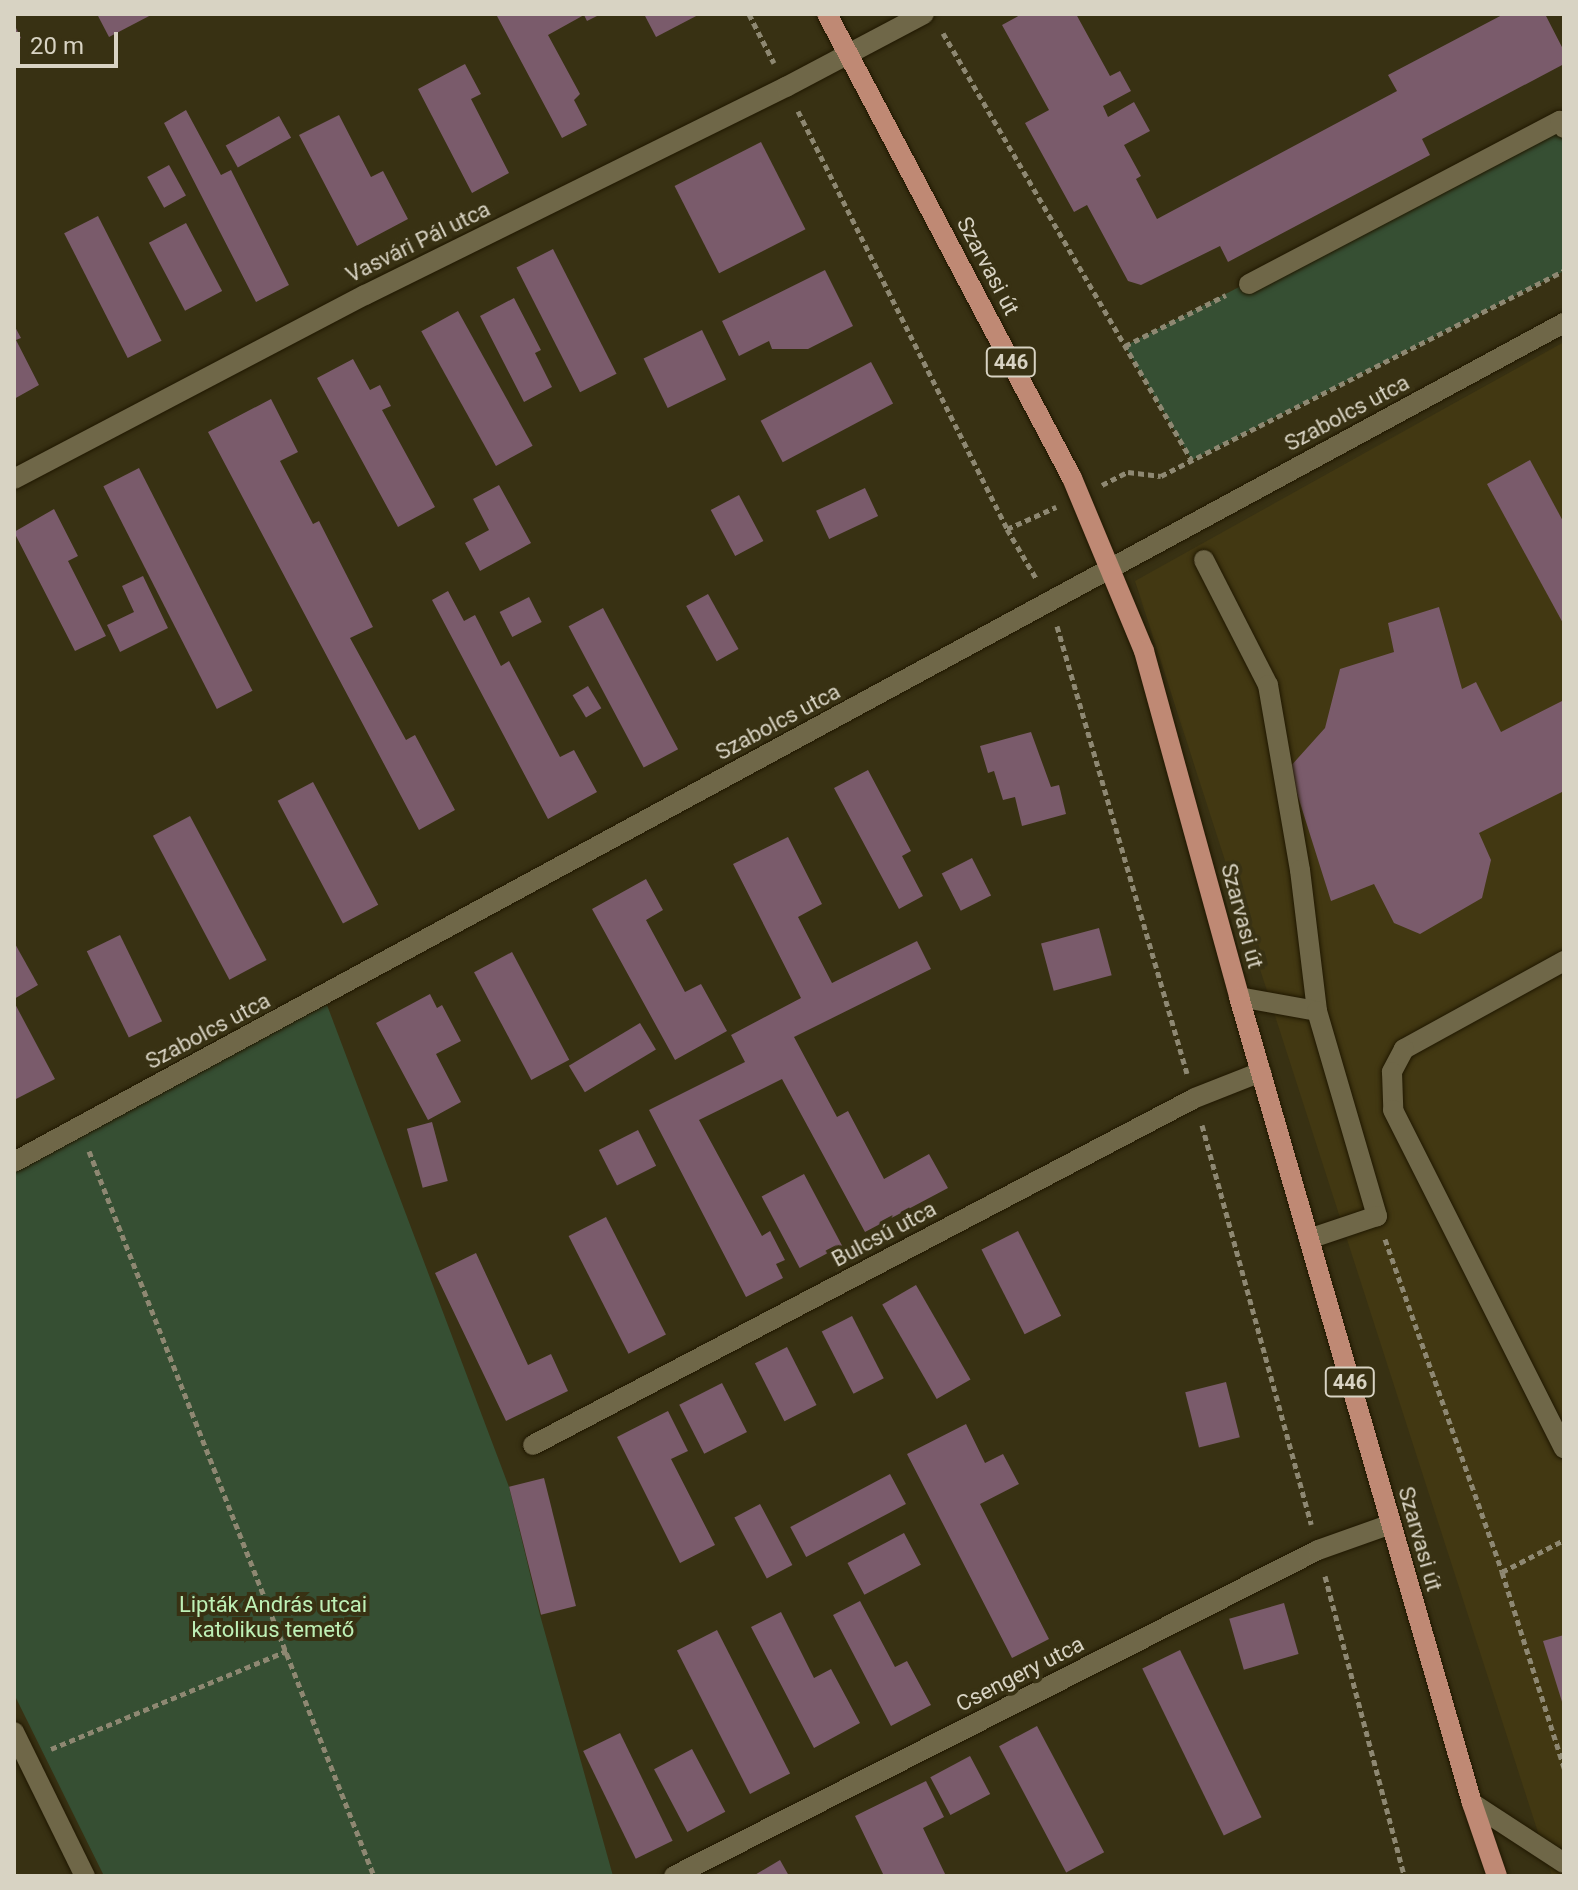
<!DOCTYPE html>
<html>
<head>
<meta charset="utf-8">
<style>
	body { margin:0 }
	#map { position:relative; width:1578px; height:1890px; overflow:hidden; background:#383113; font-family:Roboto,sans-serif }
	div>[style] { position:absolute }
	.built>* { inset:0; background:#423812 }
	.green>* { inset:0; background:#364f33 }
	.building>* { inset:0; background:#7a5b6b; transform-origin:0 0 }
	.path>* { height:5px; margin-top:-2.5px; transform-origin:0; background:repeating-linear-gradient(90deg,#8e8872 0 6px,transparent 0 10px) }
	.roads { filter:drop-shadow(0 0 2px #201800) drop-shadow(0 0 2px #201800) }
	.minor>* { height:20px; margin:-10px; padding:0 10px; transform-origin:10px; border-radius:10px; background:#6f6748 }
	.major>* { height:20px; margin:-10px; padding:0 10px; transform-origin:10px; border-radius:10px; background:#bf8974 }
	span { translate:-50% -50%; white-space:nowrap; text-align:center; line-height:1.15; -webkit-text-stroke:8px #383113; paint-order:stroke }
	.shield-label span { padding:2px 6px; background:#383113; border:2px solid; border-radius:6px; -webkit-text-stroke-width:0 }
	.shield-label { font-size:20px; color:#d8d3c3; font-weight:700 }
	.street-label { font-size:22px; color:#d8d3c3 }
	.park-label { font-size:22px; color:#bef0b6 }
	.frame { position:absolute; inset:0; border:16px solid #d8d3c3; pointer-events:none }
	.scale { position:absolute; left:16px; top:32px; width:102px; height:36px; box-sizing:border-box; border:4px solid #d8d3c3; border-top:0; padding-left:10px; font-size:24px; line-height:28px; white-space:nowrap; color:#d8d3c3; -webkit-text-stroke:6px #383113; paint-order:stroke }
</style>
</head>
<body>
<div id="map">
	<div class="built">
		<div style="clip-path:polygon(1564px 342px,1564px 1876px,1552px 1876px,1135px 581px)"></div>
	</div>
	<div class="green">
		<div style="clip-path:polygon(1560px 121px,1564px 128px,1564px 271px,1192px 460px,1125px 346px)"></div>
		<div style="clip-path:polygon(327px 1005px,509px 1487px,540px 1615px,613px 1876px,104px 1876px,14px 1694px,14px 1162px)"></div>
	</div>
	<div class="building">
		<div style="clip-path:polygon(97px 14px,153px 14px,109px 37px)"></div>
		<div style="clip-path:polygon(500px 14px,601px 14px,587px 21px,584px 15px,548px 35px,580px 94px,574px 100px,587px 125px,562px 138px,497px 16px)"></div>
		<div style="clip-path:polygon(644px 14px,700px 14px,656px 37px)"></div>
		<div style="clip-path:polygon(1022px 14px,1076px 14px,1110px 76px,1120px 71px,1131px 91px,1103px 106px,1108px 117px,1134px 102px,1150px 131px,1124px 145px,1141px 176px,1136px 179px,1157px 219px,1397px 91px,1388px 75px,1504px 14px,1545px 14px,1564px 51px,1564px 64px,1422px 139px,1430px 155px,1228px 262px,1220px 246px,1141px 285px,1128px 281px,1087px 205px,1074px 212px,1025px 123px,1049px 110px,1002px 25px)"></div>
		<div style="clip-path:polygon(14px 24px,21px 38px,14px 42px)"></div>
		<div style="clip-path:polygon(465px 64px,481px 94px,471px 99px,509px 173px,472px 193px,418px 89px)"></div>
		<div style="clip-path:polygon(186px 110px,221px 175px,231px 170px,289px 285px,256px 302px,164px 123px)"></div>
		<div style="clip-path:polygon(339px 115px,371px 177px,383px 171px,408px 219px,357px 246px,299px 135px)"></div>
		<div style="left:279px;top:116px;width:25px;height:61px;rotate:61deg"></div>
		<div style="left:761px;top:142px;width:98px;height:97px;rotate:63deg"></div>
		<div style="left:169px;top:165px;width:35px;height:25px;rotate:61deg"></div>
		<div style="left:98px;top:216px;width:140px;height:38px;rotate:63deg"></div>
		<div style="left:186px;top:223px;width:77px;height:42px;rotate:62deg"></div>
		<div style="left:553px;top:249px;width:140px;height:41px;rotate:63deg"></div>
		<div style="clip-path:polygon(825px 270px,853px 326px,808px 349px,772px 349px,769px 341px,739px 356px,722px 321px)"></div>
		<div style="clip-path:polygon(514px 298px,541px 350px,535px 353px,552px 387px,524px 402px,480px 316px)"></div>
		<div style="left:458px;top:311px;width:154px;height:42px;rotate:61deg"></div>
		<div style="clip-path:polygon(14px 325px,21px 338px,16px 340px,39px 385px,14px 399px)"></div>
		<div style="left:702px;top:330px;width:55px;height:65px;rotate:64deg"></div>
		<div style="clip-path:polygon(353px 359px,370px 390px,380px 385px,391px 406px,382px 410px,435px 507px,398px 527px,317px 378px)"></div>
		<div style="left:871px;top:362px;width:47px;height:125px;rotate:62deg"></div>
		<div style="clip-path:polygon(271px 399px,298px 452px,280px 461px,313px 524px,319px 521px,373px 627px,350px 638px,406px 740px,415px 735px,455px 810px,419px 830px,208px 432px)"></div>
		<div style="clip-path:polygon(1530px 460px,1564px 523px,1564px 625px,1487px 484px)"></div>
		<div style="left:139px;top:468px;width:250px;height:40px;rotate:63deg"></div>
		<div style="clip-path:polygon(499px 485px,531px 543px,480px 571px,465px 543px,489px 530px,473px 499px)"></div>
		<div style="left:865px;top:488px;width:31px;height:54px;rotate:65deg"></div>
		<div style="left:739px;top:495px;width:52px;height:32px;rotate:62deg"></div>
		<div style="clip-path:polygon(54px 509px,78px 556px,68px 561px,106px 636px,75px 651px,14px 532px)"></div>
		<div style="clip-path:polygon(143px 576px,168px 628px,120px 652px,107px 625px,134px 612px,122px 586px)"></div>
		<div style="clip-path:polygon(448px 591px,464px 621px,475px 615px,501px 666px,509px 661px,560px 757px,574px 750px,597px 792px,548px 819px,432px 600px)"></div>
		<div style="left:708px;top:594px;width:63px;height:25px;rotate:61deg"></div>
		<div style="left:529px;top:597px;width:28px;height:33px;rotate:63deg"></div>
		<div style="clip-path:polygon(1439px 607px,1462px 689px,1476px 682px,1501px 732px,1564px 700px,1564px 791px,1479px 833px,1491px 860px,1482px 898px,1420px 934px,1394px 923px,1374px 884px,1331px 901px,1289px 768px,1325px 728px,1340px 669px,1394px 652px,1388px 623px)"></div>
		<div style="left:603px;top:608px;width:160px;height:39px;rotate:62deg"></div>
		<div style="left:588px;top:686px;width:26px;height:18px;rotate:59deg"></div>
		<div style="clip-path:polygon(1031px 732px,1051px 787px,1059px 785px,1066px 814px,1022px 826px,1015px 797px,1003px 800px,994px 771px,988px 773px,980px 746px)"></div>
		<div style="clip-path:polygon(868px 770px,911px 851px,902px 856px,923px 896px,899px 909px,834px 788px)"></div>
		<div style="left:313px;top:782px;width:139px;height:40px;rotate:62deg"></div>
		<div style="left:190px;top:816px;width:163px;height:42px;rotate:62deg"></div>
		<div style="clip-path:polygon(788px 837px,822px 904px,798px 917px,832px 983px,917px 941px,931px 969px,794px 1037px,837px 1117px,848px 1111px,884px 1179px,929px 1154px,948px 1188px,865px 1232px,782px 1079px,699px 1120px,762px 1236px,770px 1231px,785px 1260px,776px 1264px,783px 1278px,746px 1297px,649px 1110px,745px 1062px,731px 1035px,801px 998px,733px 864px)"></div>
		<div style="left:972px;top:858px;width:42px;height:34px;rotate:63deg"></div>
		<div style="clip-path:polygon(646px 879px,663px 910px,646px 920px,685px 992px,701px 984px,727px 1031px,675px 1060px,592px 909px)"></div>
		<div style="left:1099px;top:928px;width:49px;height:60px;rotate:75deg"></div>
		<div style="left:120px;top:935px;width:96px;height:37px;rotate:64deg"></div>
		<div style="clip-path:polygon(14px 942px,38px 985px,14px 999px)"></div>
		<div style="left:512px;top:952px;width:122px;height:43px;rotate:62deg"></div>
		<div style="clip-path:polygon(430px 994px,437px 1008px,442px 1005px,461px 1041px,436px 1054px,461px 1102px,428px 1120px,376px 1023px)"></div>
		<div style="clip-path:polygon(14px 1002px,55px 1079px,14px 1100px)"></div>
		<div style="left:640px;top:1023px;width:31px;height:83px;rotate:59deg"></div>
		<div style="left:432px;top:1122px;width:61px;height:26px;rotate:75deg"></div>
		<div style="left:638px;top:1130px;width:40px;height:44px;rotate:63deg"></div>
		<div style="left:804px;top:1174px;width:81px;height:48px;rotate:62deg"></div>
		<div style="left:606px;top:1217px;width:132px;height:42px;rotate:63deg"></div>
		<div style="left:1018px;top:1231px;width:95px;height:41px;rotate:63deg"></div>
		<div style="clip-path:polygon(476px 1253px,528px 1365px,551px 1354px,568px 1391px,506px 1421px,435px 1273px)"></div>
		<div style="left:916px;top:1285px;width:109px;height:39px;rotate:60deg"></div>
		<div style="left:852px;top:1316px;width:70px;height:34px;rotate:63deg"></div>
		<div style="left:787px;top:1347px;width:65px;height:36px;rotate:63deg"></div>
		<div style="left:1226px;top:1382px;width:57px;height:42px;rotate:76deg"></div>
		<div style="left:722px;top:1383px;width:55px;height:48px;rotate:63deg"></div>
		<div style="clip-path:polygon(668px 1411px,688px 1451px,671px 1459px,715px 1545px,680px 1563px,617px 1437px)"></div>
		<div style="clip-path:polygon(966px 1424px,985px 1463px,1003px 1454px,1019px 1484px,980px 1504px,1049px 1639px,1012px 1658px,907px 1454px)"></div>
		<div style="left:890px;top:1474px;width:34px;height:113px;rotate:62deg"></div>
		<div style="left:544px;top:1478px;width:132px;height:36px;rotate:76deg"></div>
		<div style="left:760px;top:1504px;width:69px;height:29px;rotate:62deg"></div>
		<div style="left:904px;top:1533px;width:36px;height:64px;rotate:62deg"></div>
		<div style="clip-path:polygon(860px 1601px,895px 1667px,907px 1661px,931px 1705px,891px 1726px,833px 1615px)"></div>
		<div style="left:1284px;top:1603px;width:53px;height:57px;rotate:74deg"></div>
		<div style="clip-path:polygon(781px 1612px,814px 1678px,831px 1669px,860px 1723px,814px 1748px,751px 1627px)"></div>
		<div style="left:717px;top:1630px;width:161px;height:45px;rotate:63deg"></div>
		<div style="clip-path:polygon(1564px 1635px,1564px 1705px,1563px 1705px,1543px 1641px)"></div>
		<div style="left:1180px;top:1650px;width:186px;height:42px;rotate:64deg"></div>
		<div style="left:1037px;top:1726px;width:143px;height:43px;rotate:62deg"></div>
		<div style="left:620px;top:1733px;width:120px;height:41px;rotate:64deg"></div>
		<div style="left:692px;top:1749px;width:71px;height:43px;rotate:62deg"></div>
		<div style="left:970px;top:1756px;width:43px;height:45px;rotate:62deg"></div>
		<div style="clip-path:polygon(926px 1781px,944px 1817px,923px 1828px,946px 1876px,884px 1876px,855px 1816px)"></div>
		<div style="clip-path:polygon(780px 1860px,789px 1876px,753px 1876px)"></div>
	</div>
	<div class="path">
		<div style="left:749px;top:14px;width:55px;rotate:63deg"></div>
		<div style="left:943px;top:33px;width:494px;rotate:59.8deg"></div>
		<div style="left:798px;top:111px;width:467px;rotate:63.4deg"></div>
		<div style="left:1007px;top:529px;width:59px;rotate:59.5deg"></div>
		<div style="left:1125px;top:346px;width:113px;rotate:-26.8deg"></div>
		<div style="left:1102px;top:485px;width:29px;rotate:-27deg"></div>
		<div style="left:1128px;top:472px;width:33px;rotate:7deg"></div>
		<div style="left:1161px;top:476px;width:452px;rotate:-27deg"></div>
		<div style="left:1007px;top:529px;width:54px;rotate:-24.2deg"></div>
		<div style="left:1057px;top:626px;width:466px;rotate:73.8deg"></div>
		<div style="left:1202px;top:1125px;width:414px;rotate:74.7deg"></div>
		<div style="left:89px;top:1151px;width:779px;rotate:68.54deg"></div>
		<div style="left:1385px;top:1239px;width:353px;rotate:70.6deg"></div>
		<div style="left:1502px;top:1572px;width:206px;rotate:72.4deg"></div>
		<div style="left:1502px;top:1572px;width:70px;rotate:-27.3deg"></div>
		<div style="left:1325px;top:1576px;width:310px;rotate:75.2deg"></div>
		<div style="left:51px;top:1749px;width:256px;rotate:-22.6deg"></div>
	</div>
	<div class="roads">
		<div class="minor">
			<div style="left:1249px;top:284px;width:351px;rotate:-27.7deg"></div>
			<div style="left:1560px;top:121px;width:8px;rotate:60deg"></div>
			<div style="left:14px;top:479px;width:396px;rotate:-27.7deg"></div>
			<div style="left:365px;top:295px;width:470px;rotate:-26.3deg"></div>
			<div style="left:786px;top:87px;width:156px;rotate:-27.9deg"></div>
			<div style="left:1204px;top:560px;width:140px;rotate:62.9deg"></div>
			<div style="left:1268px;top:685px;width:188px;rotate:80.2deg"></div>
			<div style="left:1300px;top:870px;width:142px;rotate:83.1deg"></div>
			<div style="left:1564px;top:961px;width:183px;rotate:151.2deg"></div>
			<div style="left:1404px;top:1049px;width:26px;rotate:118deg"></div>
			<div style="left:1392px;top:1072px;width:38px;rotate:88deg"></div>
			<div style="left:1393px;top:1110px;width:379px;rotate:63.2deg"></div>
			<div style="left:1239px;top:997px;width:79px;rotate:10.2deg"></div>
			<div style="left:1317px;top:1011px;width:214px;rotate:73.7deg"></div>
			<div style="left:1377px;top:1216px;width:72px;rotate:161.3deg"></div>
			<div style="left:14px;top:1162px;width:1763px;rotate:-28.43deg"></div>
			<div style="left:533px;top:1445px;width:747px;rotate:-27.66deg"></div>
			<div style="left:1195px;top:1098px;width:71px;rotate:-21.5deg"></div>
			<div style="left:14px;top:1732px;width:161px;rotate:63.8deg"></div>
			<div style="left:1472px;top:1803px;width:110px;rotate:33.1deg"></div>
			<div style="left:674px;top:1876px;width:722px;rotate:-26.85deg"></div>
			<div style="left:1318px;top:1550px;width:77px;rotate:-19.6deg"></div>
		</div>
		<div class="major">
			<div style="left:827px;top:14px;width:525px;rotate:62.17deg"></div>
			<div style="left:1072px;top:478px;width:187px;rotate:67.4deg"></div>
			<div style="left:1144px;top:651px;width:359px;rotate:74.6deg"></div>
			<div style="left:1239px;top:997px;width:839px;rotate:73.88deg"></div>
			<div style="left:1472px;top:1803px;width:77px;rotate:71.1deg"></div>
		</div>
	</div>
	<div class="shield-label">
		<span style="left:1011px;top:362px">446</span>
		<span style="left:1350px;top:1382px">446</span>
	</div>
	<div class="street-label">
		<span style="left:418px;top:242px;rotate:-26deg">Vasvári Pál utca</span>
		<span style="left:988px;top:266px;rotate:62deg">Szarvasi út</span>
		<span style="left:1347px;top:413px;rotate:-28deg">Szabolcs utca</span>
		<span style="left:778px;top:722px;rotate:-28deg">Szabolcs utca</span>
		<span style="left:1242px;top:916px;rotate:75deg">Szarvasi út</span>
		<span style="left:208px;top:1031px;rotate:-28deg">Szabolcs utca</span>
		<span style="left:884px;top:1234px;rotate:-28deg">Bulcsú utca</span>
		<span style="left:1420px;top:1539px;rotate:74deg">Szarvasi út</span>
		<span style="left:1020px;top:1674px;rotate:-27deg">Csengery utca</span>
	</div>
	<div class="park-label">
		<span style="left:273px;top:1617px">Lipták András utcai<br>katolikus temető</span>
	</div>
	<div class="frame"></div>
	<div class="scale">20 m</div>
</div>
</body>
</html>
